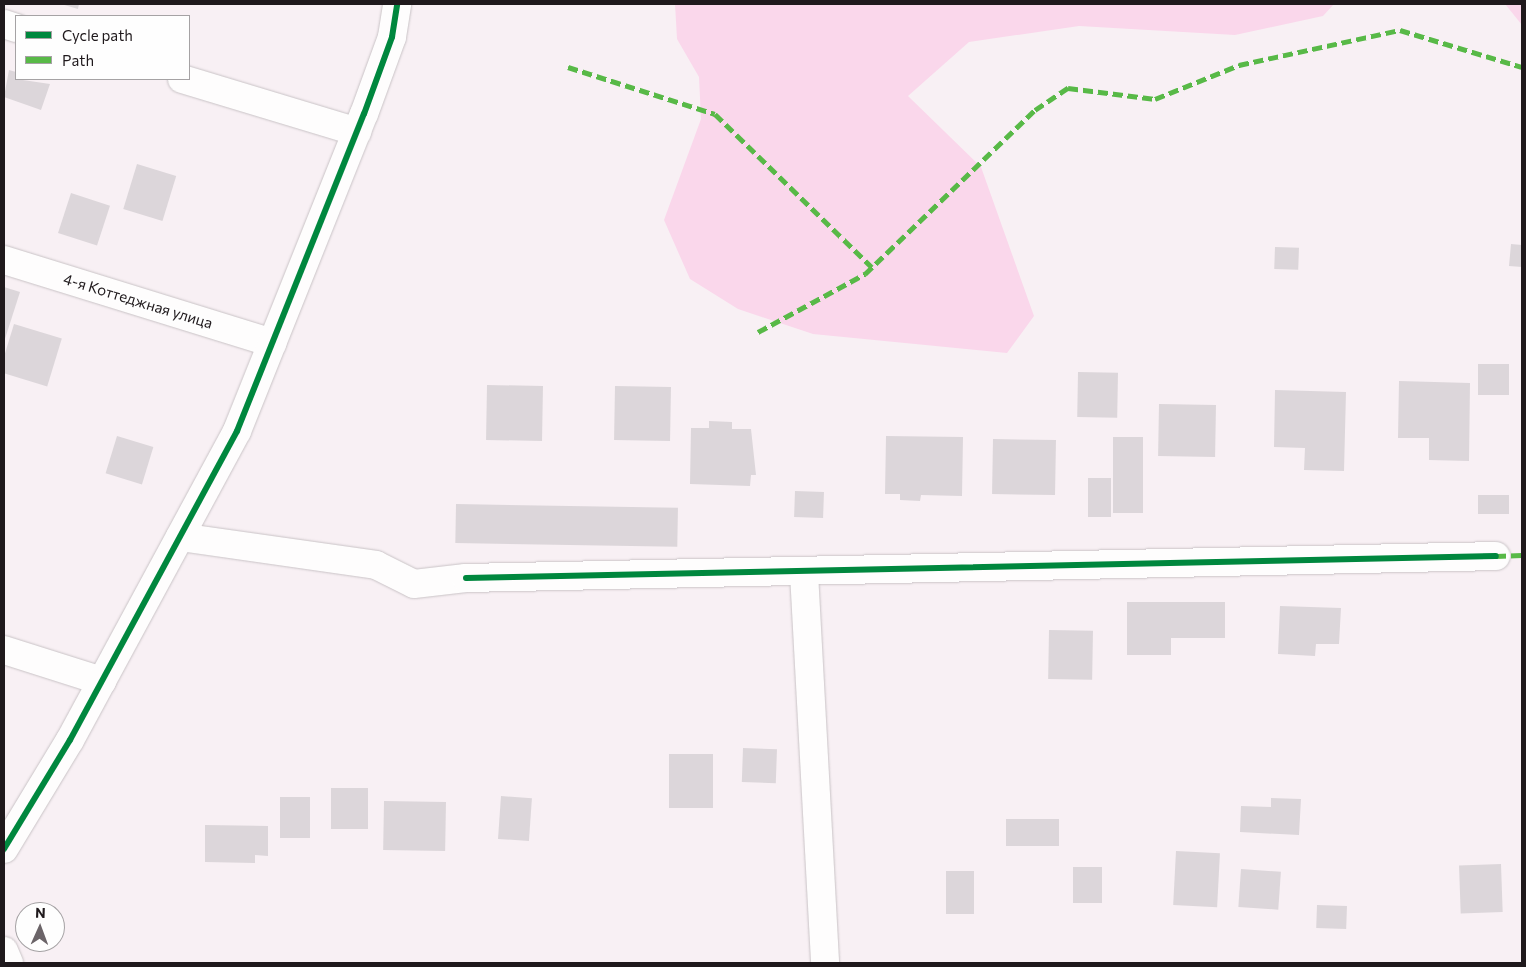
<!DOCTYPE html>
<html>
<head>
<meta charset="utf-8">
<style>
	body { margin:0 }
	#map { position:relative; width:1526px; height:967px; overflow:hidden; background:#f8f0f4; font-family:Commissioner,sans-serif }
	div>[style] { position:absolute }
	.green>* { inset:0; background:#fad7eb }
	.building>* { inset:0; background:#dcd6da; transform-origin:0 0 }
	.roads { filter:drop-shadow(0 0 1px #c9c3c6) drop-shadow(0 0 1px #c9c3c6) }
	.minor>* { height:28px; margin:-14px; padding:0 14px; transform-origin:14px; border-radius:14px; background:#fefdfd }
	.quiet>* { height:5px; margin-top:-2.5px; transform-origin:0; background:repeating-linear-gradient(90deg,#58b947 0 10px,transparent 0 15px) }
	.cycleway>* { height:6px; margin:-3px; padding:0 3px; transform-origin:3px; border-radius:3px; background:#00873e }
	span { translate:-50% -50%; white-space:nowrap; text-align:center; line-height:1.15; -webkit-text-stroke:4.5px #fefefe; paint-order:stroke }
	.street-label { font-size:15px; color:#1f191c }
	.frame { position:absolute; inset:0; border:5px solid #1f191c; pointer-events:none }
	.legend { position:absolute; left:15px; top:15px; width:175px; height:65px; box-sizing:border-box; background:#fefefe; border:1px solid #a5a2a4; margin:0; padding:6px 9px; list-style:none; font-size:15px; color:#1f191c }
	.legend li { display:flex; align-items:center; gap:10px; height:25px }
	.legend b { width:25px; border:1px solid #a5a2a4 }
	.north { position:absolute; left:15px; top:902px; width:50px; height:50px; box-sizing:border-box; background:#fefefe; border:1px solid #a5a2a4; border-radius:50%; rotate:2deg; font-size:14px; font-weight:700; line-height:20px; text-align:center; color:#1f191c }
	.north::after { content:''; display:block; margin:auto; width:18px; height:22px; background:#6b6468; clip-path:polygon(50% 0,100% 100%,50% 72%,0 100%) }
</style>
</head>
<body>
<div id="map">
	<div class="green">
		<div style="clip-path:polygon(675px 4px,1334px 4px,1323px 16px,1235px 35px,1079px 26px,969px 42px,908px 96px,981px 167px,1034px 316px,1007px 353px,813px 334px,738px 309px,690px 279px,664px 220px,701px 119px,699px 77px,677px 39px)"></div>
		<div style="clip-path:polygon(1505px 4px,1522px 4px,1522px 25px)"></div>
	</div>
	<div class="building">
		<div style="clip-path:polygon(61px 4px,79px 4px,78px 9px)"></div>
		<div style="clip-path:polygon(9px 70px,16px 72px,16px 79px,50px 84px,41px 110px,4px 97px)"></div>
		<div style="left:137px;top:164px;width:41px;height:47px;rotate:17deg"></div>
		<div style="left:71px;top:193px;width:41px;height:42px;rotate:18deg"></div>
		<div style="clip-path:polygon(1511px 244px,1522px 245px,1522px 267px,1509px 266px)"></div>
		<div style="left:1275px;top:247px;width:24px;height:22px;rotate:2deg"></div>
		<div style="clip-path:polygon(4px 287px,20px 292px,4px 342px)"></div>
		<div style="left:14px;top:324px;width:50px;height:50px;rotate:17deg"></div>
		<div style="left:1478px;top:364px;width:31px;height:31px"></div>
		<div style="left:1078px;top:372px;width:40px;height:45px;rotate:1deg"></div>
		<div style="clip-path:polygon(1399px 381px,1470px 383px,1469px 461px,1429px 460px,1429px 438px,1398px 438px)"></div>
		<div style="left:487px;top:385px;width:56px;height:55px;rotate:1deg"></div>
		<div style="left:615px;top:386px;width:56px;height:54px;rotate:1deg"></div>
		<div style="clip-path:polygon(1275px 390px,1346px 392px,1344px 471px,1304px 470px,1305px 448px,1274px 447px)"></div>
		<div style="left:1159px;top:404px;width:57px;height:52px;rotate:1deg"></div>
		<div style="clip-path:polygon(709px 421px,732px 422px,732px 429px,751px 429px,756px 475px,751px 475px,750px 486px,690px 484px,691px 428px,709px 428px)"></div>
		<div style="left:117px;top:436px;width:38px;height:39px;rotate:17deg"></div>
		<div style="clip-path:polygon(886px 436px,963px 437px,962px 496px,921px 495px,920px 501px,900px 500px,900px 494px,885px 494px)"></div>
		<div style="left:1113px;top:437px;width:30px;height:76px"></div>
		<div style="left:993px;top:439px;width:63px;height:55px;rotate:1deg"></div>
		<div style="left:1088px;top:478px;width:23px;height:39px"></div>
		<div style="left:795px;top:491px;width:29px;height:26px;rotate:2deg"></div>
		<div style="left:1478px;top:495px;width:31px;height:19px"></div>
		<div style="left:456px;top:504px;width:222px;height:39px;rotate:1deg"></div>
		<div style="clip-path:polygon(1127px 602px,1225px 602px,1225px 638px,1171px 638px,1171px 655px,1127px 655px)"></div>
		<div style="clip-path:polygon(1280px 606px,1341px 608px,1339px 644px,1316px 644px,1315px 656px,1278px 654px)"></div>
		<div style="left:1049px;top:630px;width:44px;height:49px;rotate:1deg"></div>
		<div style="left:743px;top:748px;width:34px;height:34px;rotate:2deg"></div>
		<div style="left:669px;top:754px;width:44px;height:54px"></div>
		<div style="left:331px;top:788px;width:37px;height:41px"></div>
		<div style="left:501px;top:796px;width:31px;height:43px;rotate:4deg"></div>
		<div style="left:280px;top:797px;width:30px;height:41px"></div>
		<div style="clip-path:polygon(1271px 798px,1301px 799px,1299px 835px,1240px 832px,1241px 806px,1271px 807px)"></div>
		<div style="left:384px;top:801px;width:62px;height:49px;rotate:1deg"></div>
		<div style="left:1006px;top:819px;width:53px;height:27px"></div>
		<div style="clip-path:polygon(205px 825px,268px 826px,268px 856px,255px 855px,255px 863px,205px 862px)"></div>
		<div style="left:1176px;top:851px;width:44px;height:54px;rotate:3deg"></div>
		<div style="left:1501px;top:864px;width:48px;height:42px;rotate:88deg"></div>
		<div style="left:1073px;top:867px;width:29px;height:36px"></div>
		<div style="left:1241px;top:869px;width:40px;height:38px;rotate:4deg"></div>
		<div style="left:946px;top:871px;width:28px;height:43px"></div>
		<div style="left:1317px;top:905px;width:30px;height:23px;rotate:2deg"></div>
	</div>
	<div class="roads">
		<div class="minor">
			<div style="left:4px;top:24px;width:13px;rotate:18deg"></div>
			<div style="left:182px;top:79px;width:183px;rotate:16.8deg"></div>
			<div style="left:4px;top:260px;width:281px;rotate:17.2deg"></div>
			<div style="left:180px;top:537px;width:198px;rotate:8.1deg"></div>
			<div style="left:376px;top:565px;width:42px;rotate:26.6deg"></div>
			<div style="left:414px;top:584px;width:52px;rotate:-6.6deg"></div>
			<div style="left:466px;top:578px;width:1030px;rotate:-1.22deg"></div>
			<div style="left:804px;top:573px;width:391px;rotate:86.9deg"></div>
			<div style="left:4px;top:650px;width:103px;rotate:17.6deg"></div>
			<div style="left:4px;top:849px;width:127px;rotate:-58.8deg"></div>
			<div style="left:70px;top:740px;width:351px;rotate:-61.6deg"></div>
			<div style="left:237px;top:431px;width:341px;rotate:-68.2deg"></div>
			<div style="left:364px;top:114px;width:82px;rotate:-70deg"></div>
			<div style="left:392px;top:37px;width:33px;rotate:-81deg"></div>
			<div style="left:4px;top:951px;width:13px;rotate:67deg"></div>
		</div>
	</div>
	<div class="quiet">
		<div style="left:568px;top:67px;width:154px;rotate:17.7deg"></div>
		<div style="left:715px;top:114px;width:219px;rotate:44.3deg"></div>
		<div style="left:758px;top:332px;width:122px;rotate:-28.5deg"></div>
		<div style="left:865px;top:274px;width:236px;rotate:-44deg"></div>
		<div style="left:1035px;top:110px;width:40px;rotate:-34deg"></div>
		<div style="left:1068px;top:88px;width:88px;rotate:7.2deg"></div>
		<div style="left:1155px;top:99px;width:91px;rotate:-22deg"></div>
		<div style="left:1239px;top:65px;width:165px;rotate:-12.3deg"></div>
		<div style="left:1400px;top:30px;width:127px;rotate:16.9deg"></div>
		<div style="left:1496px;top:556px;width:26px;rotate:-2deg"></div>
	</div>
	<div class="cycleway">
		<div style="left:466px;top:578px;width:1030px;rotate:-1.22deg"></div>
		<div style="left:4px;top:849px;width:127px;rotate:-58.8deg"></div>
		<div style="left:70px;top:740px;width:351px;rotate:-61.6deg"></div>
		<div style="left:237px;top:431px;width:341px;rotate:-68.2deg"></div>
		<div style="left:364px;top:114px;width:82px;rotate:-70deg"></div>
		<div style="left:392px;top:37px;width:33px;rotate:-81deg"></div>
	</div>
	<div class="street-label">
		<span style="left:138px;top:301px;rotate:17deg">4-я Коттеджная улица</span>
	</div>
	<div class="frame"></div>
	<ul class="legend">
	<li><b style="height:6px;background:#00873e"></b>Cycle path</li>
	<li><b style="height:6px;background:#58b947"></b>Path</li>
	</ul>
	<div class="north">N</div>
</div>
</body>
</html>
